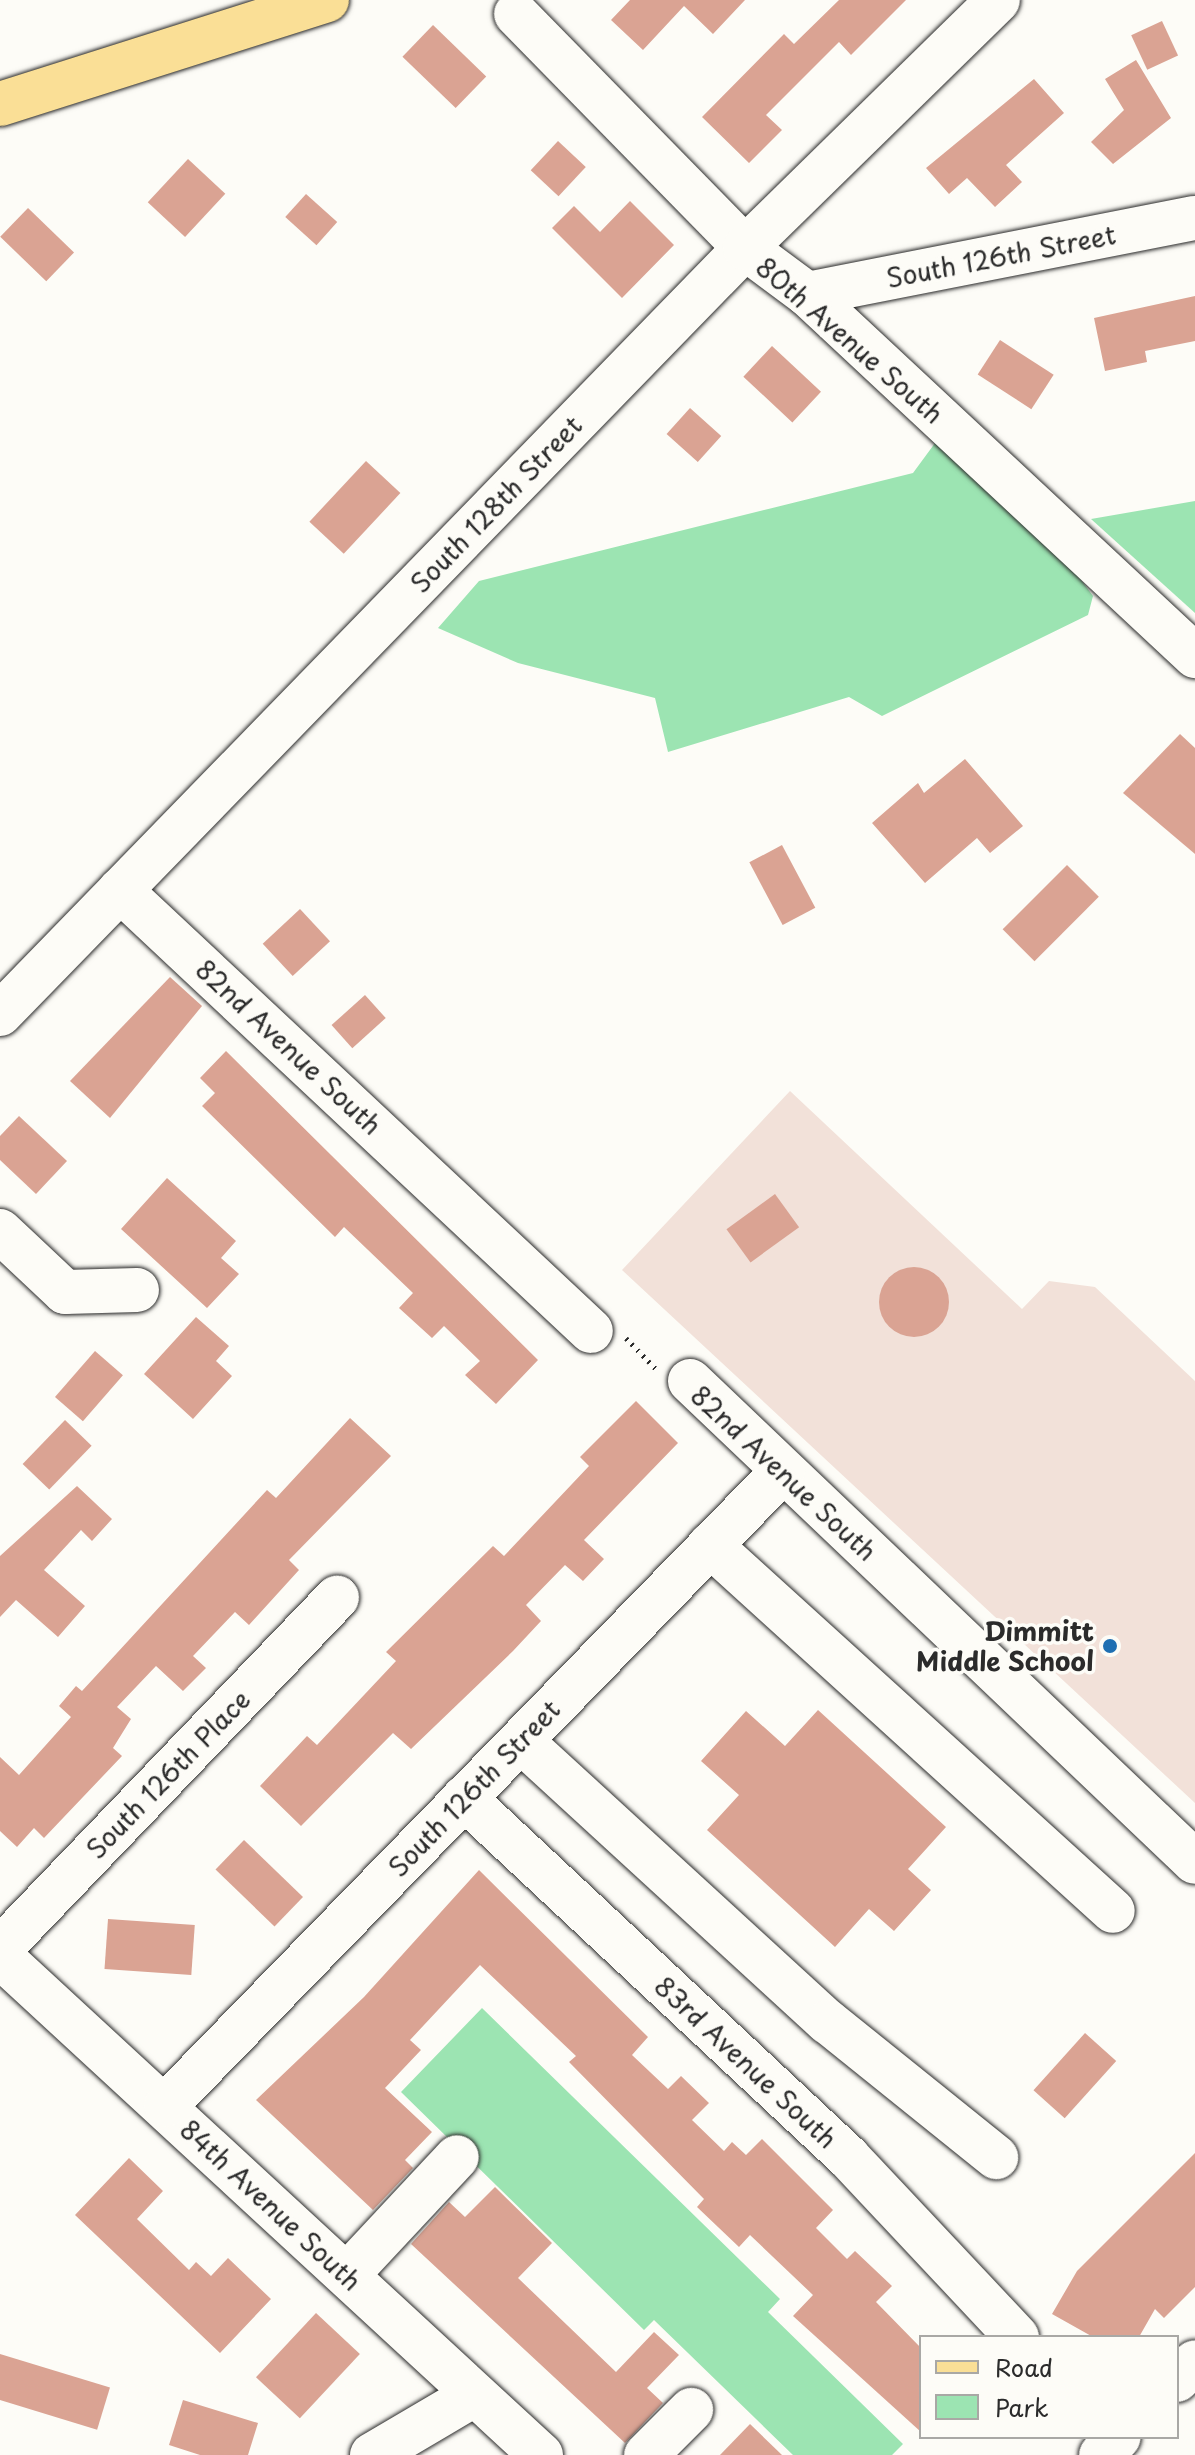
<!DOCTYPE html>
<html>
<head>
<meta charset="utf-8">
<style>
	body { margin:0 }
	#map { position:relative; width:1195px; height:2455px; overflow:hidden; background:#fdfcf7; font-family:"Playpen Sans",sans-serif }
	div>[style] { position:absolute }
	.built>* { inset:0; background:#f2e1d9 }
	.green>* { inset:0; background:#9ce4b2 }
	.building>* { inset:0; background:#daa393; transform-origin:0 0 }
	.round { border-radius:50% }
	.path>* { height:5px; margin-top:-2.5px; transform-origin:0; background:repeating-linear-gradient(90deg,#2b2b2b 0 2px,transparent 0 8px) }
	.roads { filter:drop-shadow(0 0 2px #2b2b2b) drop-shadow(0 0 2px #2b2b2b) }
	.minor>* { height:44px; margin:-22px; padding:0 22px; transform-origin:22px; border-radius:22px; background:#fdfcf7 }
	.major>* { height:44px; margin:-22px; padding:0 22px; transform-origin:22px; border-radius:22px; background:#fadf96 }
	.dots>* { width:22px; height:22px; translate:-50% -50%; box-sizing:border-box; border:4px solid #fdfcf7; border-radius:50% }
	span { translate:-50% -50%; white-space:nowrap; text-align:center; line-height:1.15; -webkit-text-stroke:7px #fdfcf7; paint-order:stroke }
	.street-label { font-size:26px; color:#2b2b2b }
	.poi-label { font-size:26px; color:#2b2b2b; font-weight:700 }
	.right { translate:-100% -50%; text-align:right }
	.legend { position:absolute; left:919px; top:2335px; width:260px; height:104px; box-sizing:border-box; background:#fdfcf7; border:2px solid #a9a8a5; margin:0; padding:10px 14px; list-style:none; font-size:24px; color:#2b2b2b }
	.legend li { display:flex; align-items:center; gap:16px; height:40px }
	.legend b { width:40px; border:2px solid #a9a8a5 }
</style>
</head>
<body>
<div id="map">
	<div class="built">
		<div style="clip-path:polygon(790px 1091px,1022px 1309px,1049px 1281px,1095px 1287px,1195px 1381px,1195px 1803px,622px 1270px)"></div>
	</div>
	<div class="green">
		<div style="clip-path:polygon(938px 439px,1068px 562px,1093px 596px,1088px 615px,882px 716px,849px 697px,668px 752px,655px 698px,518px 663px,438px 628px,479px 581px,913px 473px)"></div>
		<div style="clip-path:polygon(1195px 501px,1195px 613px,1091px 519px)"></div>
		<div style="clip-path:polygon(482px 2008px,780px 2299px,768px 2312px,903px 2444px,892px 2455px,793px 2455px,654px 2320px,644px 2330px,401px 2092px)"></div>
	</div>
	<div class="building">
		<div style="clip-path:polygon(630px 0,745px 0,713px 34px,684px 6px,643px 50px,611px 20px)"></div>
		<div style="clip-path:polygon(839px 0,906px 0,851px 55px,839px 42px,766px 115px,782px 130px,749px 163px,702px 117px,784px 34px,794px 44px)"></div>
		<div style="left:1162px;top:21px;width:38px;height:34px;rotate:65deg"></div>
		<div style="left:433px;top:25px;width:74px;height:44px;rotate:44deg"></div>
		<div style="clip-path:polygon(1136px 60px,1171px 118px,1113px 164px,1091px 142px,1124px 110px,1105px 79px)"></div>
		<div style="clip-path:polygon(1034px 79px,1064px 113px,1006px 165px,1022px 182px,995px 207px,967px 178px,949px 194px,926px 168px)"></div>
		<div style="left:558px;top:141px;width:38px;height:40px;rotate:43deg"></div>
		<div style="left:188px;top:159px;width:51px;height:59px;rotate:43deg"></div>
		<div style="left:306px;top:194px;width:42px;height:31px;rotate:42deg"></div>
		<div style="clip-path:polygon(630px 201px,674px 245px,622px 298px,552px 228px,574px 206px,600px 232px)"></div>
		<div style="left:28px;top:208px;width:64px;height:40px;rotate:44deg"></div>
		<div style="clip-path:polygon(1195px 296px,1195px 341px,1145px 351px,1147px 362px,1105px 371px,1094px 318px)"></div>
		<div style="left:1000px;top:340px;width:64px;height:41px;rotate:33deg"></div>
		<div style="left:772px;top:346px;width:67px;height:42px;rotate:43deg"></div>
		<div style="left:690px;top:408px;width:42px;height:35px;rotate:42deg"></div>
		<div style="left:366px;top:461px;width:47px;height:83px;rotate:43deg"></div>
		<div style="clip-path:polygon(1180px 734px,1195px 748px,1195px 854px,1123px 793px)"></div>
		<div style="clip-path:polygon(965px 759px,1023px 826px,990px 853px,977px 838px,925px 883px,872px 823px,918px 783px,924px 793px)"></div>
		<div style="left:782px;top:845px;width:71px;height:37px;rotate:62deg"></div>
		<div style="left:1067px;top:865px;width:45px;height:91px;rotate:45deg"></div>
		<div style="left:300px;top:909px;width:44px;height:51px;rotate:47deg"></div>
		<div style="clip-path:polygon(170px 977px,202px 1006px,110px 1118px,70px 1081px)"></div>
		<div style="left:365px;top:995px;width:31px;height:45px;rotate:48deg"></div>
		<div style="clip-path:polygon(226px 1051px,538px 1360px,496px 1404px,465px 1375px,480px 1361px,444px 1326px,432px 1338px,399px 1308px,413px 1293px,344px 1227px,335px 1237px,202px 1106px,215px 1093px,200px 1078px)"></div>
		<div style="clip-path:polygon(19px 1116px,67px 1161px,36px 1194px,0 1160px,0 1136px)"></div>
		<div style="clip-path:polygon(167px 1178px,236px 1241px,221px 1258px,239px 1274px,207px 1308px,121px 1229px)"></div>
		<div style="left:775px;top:1194px;width:41px;height:60px;rotate:54deg"></div>
		<div class="round" style="left:879px;top:1267px;width:70px;height:70px"></div>
		<div style="clip-path:polygon(196px 1317px,229px 1346px,216px 1361px,232px 1376px,193px 1419px,144px 1374px)"></div>
		<div style="left:95px;top:1351px;width:37px;height:61px;rotate:41deg"></div>
		<div style="clip-path:polygon(636px 1401px,678px 1443px,584px 1540px,604px 1559px,583px 1581px,565px 1565px,526px 1605px,541px 1621px,513px 1651px,411px 1749px,393px 1733px,301px 1826px,260px 1786px,307px 1736px,317px 1745px,396px 1661px,386px 1652px,493px 1546px,504px 1556px,589px 1466px,580px 1457px)"></div>
		<div style="clip-path:polygon(350px 1418px,391px 1456px,289px 1560px,299px 1570px,249px 1625px,235px 1612px,193px 1656px,206px 1668px,183px 1691px,156px 1666px,117px 1707px,131px 1719px,113px 1748px,122px 1756px,44px 1838px,34px 1828px,17px 1847px,0 1831px,0 1757px,19px 1775px,71px 1717px,59px 1706px,76px 1686px,82px 1691px,267px 1490px,276px 1498px)"></div>
		<div style="left:65px;top:1420px;width:37px;height:61px;rotate:44deg"></div>
		<div style="clip-path:polygon(77px 1486px,112px 1519px,92px 1541px,81px 1530px,44px 1570px,85px 1606px,58px 1637px,16px 1600px,0 1617px,0 1556px)"></div>
		<div style="clip-path:polygon(818px 1710px,946px 1827px,908px 1869px,931px 1890px,894px 1931px,869px 1909px,835px 1947px,707px 1830px,739px 1795px,701px 1761px,746px 1711px,785px 1746px)"></div>
		<div style="left:244px;top:1840px;width:82px;height:41px;rotate:44deg"></div>
		<div style="clip-path:polygon(479px 1870px,648px 2037px,632px 2055px,668px 2089px,681px 2076px,709px 2103px,692px 2120px,724px 2151px,732px 2142px,746px 2155px,762px 2139px,833px 2210px,816px 2228px,847px 2259px,855px 2251px,892px 2286px,876px 2302px,921px 2348px,921px 2432px,793px 2316px,813px 2295px,750px 2235px,739px 2247px,697px 2207px,704px 2199px,569px 2062px,576px 2056px,480px 1965px,410px 2040px,421px 2050px,385px 2088px,432px 2132px,405px 2160px,413px 2168px,373px 2210px,256px 2100px,364px 1997px)"></div>
		<div style="left:108px;top:1919px;width:87px;height:50px;rotate:4deg"></div>
		<div style="left:1085px;top:2033px;width:42px;height:77px;rotate:42deg"></div>
		<div style="clip-path:polygon(1195px 2153px,1195px 2287px,1164px 2318px,1155px 2309px,1139px 2337px,1093px 2337px,1052px 2314px,1077px 2271px)"></div>
		<div style="clip-path:polygon(129px 2158px,163px 2191px,137px 2219px,189px 2270px,196px 2262px,211px 2276px,228px 2258px,271px 2299px,220px 2353px,75px 2215px)"></div>
		<div style="clip-path:polygon(495px 2187px,552px 2243px,518px 2278px,616px 2372px,654px 2332px,679px 2355px,647px 2388px,663px 2403px,625px 2443px,411px 2244px,449px 2202px,465px 2217px)"></div>
		<div style="left:316px;top:2313px;width:60px;height:88px;rotate:43deg"></div>
		<div style="left:0;top:2354px;width:115px;height:44px;rotate:17deg"></div>
		<div style="clip-path:polygon(183px 2400px,258px 2423px,248px 2455px,200px 2455px,169px 2445px)"></div>
		<div style="clip-path:polygon(750px 2424px,782px 2455px,720px 2455px)"></div>
	</div>
	<div class="path">
		<div style="left:626px;top:1338px;width:46px;rotate:45.9deg"></div>
	</div>
	<div class="roads">
		<div class="minor">
			<div style="left:516px;top:14px;width:327px;rotate:45.6deg"></div>
			<div style="left:745px;top:248px;width:77px;rotate:36.6deg"></div>
			<div style="left:807px;top:294px;width:531px;rotate:43.01deg"></div>
			<div style="left:807px;top:294px;width:395px;rotate:-11.1deg"></div>
			<div style="left:120px;top:890px;width:645px;rotate:43.12deg"></div>
			<div style="left:0;top:1014px;width:1069px;rotate:-45.8deg"></div>
			<div style="left:745px;top:248px;width:354px;rotate:-44.4deg"></div>
			<div style="left:0;top:1231px;width:89px;rotate:43.2deg"></div>
			<div style="left:65px;top:1292px;width:72px;rotate:-1.6deg"></div>
			<div style="left:690px;top:1381px;width:697px;rotate:43.61deg"></div>
			<div style="left:710px;top:1545px;width:544px;rotate:42.25deg"></div>
			<div style="left:521px;top:1741px;width:416px;rotate:42.5deg"></div>
			<div style="left:828px;top:2022px;width:216px;rotate:38.8deg"></div>
			<div style="left:464px;top:1798px;width:526px;rotate:43.07deg"></div>
			<div style="left:848px;top:2157px;width:247px;rotate:46.8deg"></div>
			<div style="left:0;top:1949px;width:487px;rotate:-46.2deg"></div>
			<div style="left:0;top:1956px;width:736px;rotate:42.69deg"></div>
			<div style="left:166px;top:2105px;width:885px;rotate:-45.78deg"></div>
			<div style="left:347px;top:2275px;width:161px;rotate:-47deg"></div>
			<div style="left:1177px;top:2380px;width:25px;rotate:-45deg"></div>
			<div style="left:372px;top:2455px;width:118px;rotate:-30.5deg"></div>
			<div style="left:646px;top:2455px;width:64px;rotate:-45deg"></div>
			<div style="left:1101px;top:2455px;width:25px;rotate:-45deg"></div>
		</div>
		<div class="major">
			<div style="left:0;top:104px;width:343px;rotate:-17.6deg"></div>
		</div>
	</div>
	<div class="dots">
		<div style="left:1110px;top:1646px;background:#1f6fb2"></div>
	</div>
	<div class="street-label">
		<span style="left:1001px;top:256px;rotate:-11deg">South 126th Street</span>
		<span style="left:850px;top:340px;rotate:41deg">80th Avenue South</span>
		<span style="left:496px;top:504px;rotate:-46deg">South 128th Street</span>
		<span style="left:289px;top:1047px;rotate:43deg">82nd Avenue South</span>
		<span style="left:784px;top:1473px;rotate:43deg">82nd Avenue South</span>
		<span style="left:168px;top:1774px;rotate:-46deg">South 126th Place</span>
		<span style="left:474px;top:1788px;rotate:-46deg">South 126th Street</span>
		<span style="left:746px;top:2062px;rotate:43deg">83rd Avenue South</span>
		<span style="left:271px;top:2205px;rotate:43deg">84th Avenue South</span>
	</div>
	<div class="poi-label">
		<span class="right" style="left:1094px;top:1646px">Dimmitt<br>Middle School</span>
	</div>
	<ul class="legend">
	<li><b style="height:10px;background:#fadf96"></b>Road</li>
	<li><b style="height:22px;background:#9ce4b2"></b>Park</li>
	</ul>
</div>
</body>
</html>
